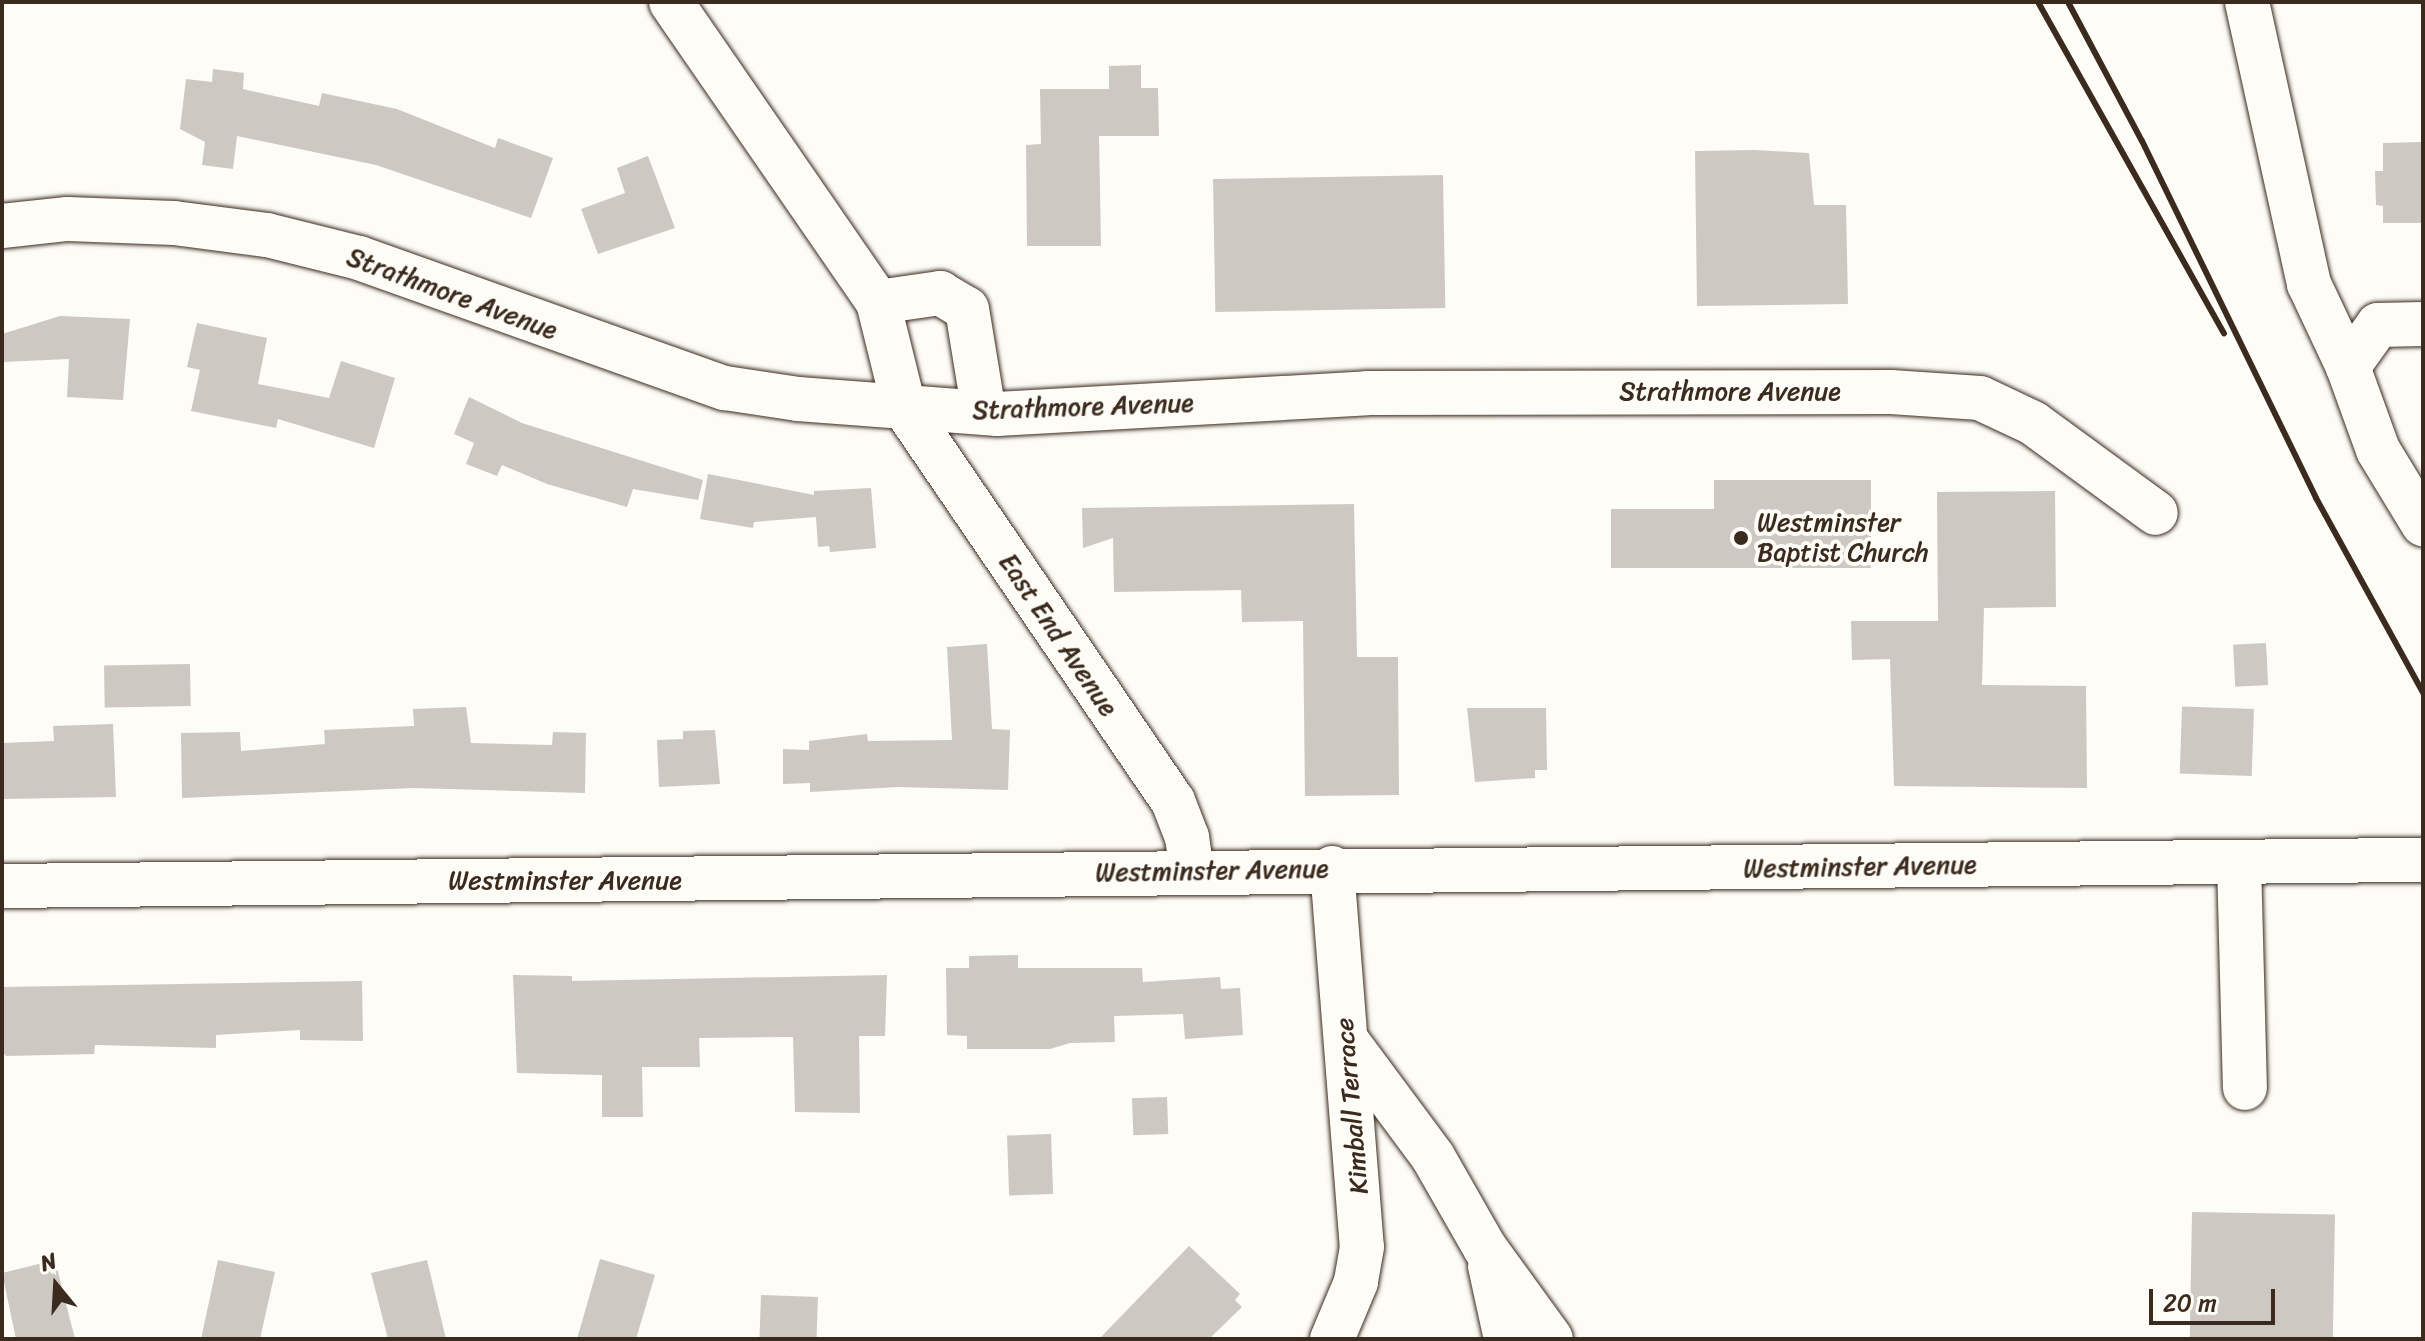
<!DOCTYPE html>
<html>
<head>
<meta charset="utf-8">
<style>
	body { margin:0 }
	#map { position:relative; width:2425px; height:1341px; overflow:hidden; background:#fdfcf7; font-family:Sriracha,sans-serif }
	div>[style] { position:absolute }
	.building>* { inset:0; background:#cdc8c2; transform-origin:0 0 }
	.roads { filter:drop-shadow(0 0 2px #3b2a1e) drop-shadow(0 0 2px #3b2a1e) }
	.minor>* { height:44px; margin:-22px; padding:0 22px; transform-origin:22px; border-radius:22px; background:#fdfcf7 }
	.rail>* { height:6px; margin:-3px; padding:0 3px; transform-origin:3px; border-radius:3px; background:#3b2a1e }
	.dots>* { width:22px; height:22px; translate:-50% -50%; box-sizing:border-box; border:4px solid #fdfcf7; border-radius:50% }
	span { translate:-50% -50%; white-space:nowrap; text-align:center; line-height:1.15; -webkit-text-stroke:8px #fdfcf7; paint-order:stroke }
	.street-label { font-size:26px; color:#3b2a1e }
	.poi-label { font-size:26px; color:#3b2a1e }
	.left { translate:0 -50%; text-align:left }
	.frame { position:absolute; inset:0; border:4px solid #3b2a1e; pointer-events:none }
	.north { position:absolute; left:16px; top:1245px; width:80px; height:80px; -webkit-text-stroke:6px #fdfcf7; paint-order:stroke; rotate:342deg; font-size:22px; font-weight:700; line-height:32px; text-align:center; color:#3b2a1e }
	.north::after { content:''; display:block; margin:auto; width:28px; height:36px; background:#3b2a1e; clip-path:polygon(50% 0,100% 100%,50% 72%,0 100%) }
	.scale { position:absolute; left:2149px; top:1289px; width:126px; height:36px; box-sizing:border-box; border:4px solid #3b2a1e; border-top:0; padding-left:10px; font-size:24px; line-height:28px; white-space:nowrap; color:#3b2a1e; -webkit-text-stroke:6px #fdfcf7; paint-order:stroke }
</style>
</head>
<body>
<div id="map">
	<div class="building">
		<div style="clip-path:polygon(1141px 65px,1141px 88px,1158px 88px,1159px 136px,1099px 136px,1101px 246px,1027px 246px,1026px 145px,1041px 144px,1040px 89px,1109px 89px,1109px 66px)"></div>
		<div style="clip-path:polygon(213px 69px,244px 73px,243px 89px,319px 106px,322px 93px,397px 109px,495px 148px,498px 138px,553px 158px,531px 218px,376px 165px,237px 136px,233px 169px,202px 165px,205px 142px,180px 129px,186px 79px,212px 82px)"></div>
		<div style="clip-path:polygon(2423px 142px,2423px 223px,2383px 223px,2383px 206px,2376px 205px,2375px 171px,2383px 171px,2383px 143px)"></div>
		<div style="clip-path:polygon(1755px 150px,1809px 153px,1814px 205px,1846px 205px,1848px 304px,1697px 306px,1695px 151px)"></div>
		<div style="clip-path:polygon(648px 156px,675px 228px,598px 254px,581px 209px,625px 193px,617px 168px)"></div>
		<div style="left:1443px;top:175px;width:133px;height:230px;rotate:89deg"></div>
		<div style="clip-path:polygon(60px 316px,130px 319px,123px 400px,67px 397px,69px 359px,2px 362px,2px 334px)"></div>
		<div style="clip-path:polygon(197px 323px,267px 338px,258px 384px,329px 398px,341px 361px,395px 378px,374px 448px,278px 419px,276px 428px,191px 411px,200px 370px,187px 367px)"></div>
		<div style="clip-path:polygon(469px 397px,522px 423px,703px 480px,698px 500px,633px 489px,627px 507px,547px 484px,502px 465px,497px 476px,466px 464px,474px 443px,454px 434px)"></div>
		<div style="clip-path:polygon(708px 474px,814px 495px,814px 491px,871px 488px,876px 548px,830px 552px,829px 546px,818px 547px,816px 517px,754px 522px,753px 528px,700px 519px)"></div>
		<div style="clip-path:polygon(1714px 480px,1871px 480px,1871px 568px,1611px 568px,1611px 509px,1714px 509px)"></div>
		<div style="clip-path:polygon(2055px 491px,2056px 607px,1984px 608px,1982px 685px,2086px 686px,2087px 788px,1894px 786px,1890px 659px,1852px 660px,1851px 621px,1938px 621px,1937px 492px)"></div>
		<div style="clip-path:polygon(1354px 504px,1357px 657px,1398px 657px,1399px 795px,1305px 796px,1303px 621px,1242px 622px,1241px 590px,1114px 592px,1113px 538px,1083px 548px,1082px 508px)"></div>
		<div style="left:2266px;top:643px;width:42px;height:33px;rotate:87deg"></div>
		<div style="clip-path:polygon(987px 644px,992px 729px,1010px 730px,1008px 790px,898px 787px,810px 792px,810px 783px,783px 784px,783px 749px,809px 750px,809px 741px,867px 734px,868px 741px,952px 740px,947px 647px)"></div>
		<div style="left:190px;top:664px;width:42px;height:86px;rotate:89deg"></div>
		<div style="clip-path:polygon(466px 707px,471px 743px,552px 745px,553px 732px,586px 733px,585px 793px,413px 788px,182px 798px,181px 733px,240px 732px,241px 751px,325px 744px,324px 730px,414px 726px,413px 709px)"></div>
		<div style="clip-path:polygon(1467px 708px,1546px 708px,1547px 770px,1535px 770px,1535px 778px,1475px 782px)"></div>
		<div style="left:2254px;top:709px;width:67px;height:72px;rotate:92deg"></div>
		<div style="clip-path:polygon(113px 724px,116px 797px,2px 799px,2px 743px,54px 741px,53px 726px)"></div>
		<div style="clip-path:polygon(715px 730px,720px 784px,659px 787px,657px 740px,683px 739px,683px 731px)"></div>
		<div style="clip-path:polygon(1018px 955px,1018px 968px,1142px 968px,1143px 982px,1220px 977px,1221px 989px,1240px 988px,1243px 1035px,1185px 1039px,1183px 1014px,1114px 1016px,1115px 1042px,1070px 1043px,1050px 1049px,967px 1049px,967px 1036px,947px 1035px,946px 968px,969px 968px,969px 956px)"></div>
		<div style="clip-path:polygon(513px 975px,572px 976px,572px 981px,887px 975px,885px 1036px,859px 1036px,860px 1113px,795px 1112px,793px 1037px,699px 1038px,700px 1067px,642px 1067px,643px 1117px,602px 1117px,602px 1075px,517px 1073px)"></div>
		<div style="clip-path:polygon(362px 981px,363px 1041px,300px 1040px,300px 1030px,216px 1035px,216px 1048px,95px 1045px,94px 1054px,6px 1056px,2px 1051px,2px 987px)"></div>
		<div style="left:1167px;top:1097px;width:37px;height:35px;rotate:88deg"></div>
		<div style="left:1051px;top:1134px;width:60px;height:44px;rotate:88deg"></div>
		<div style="left:2192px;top:1212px;width:143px;height:127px;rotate:1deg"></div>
		<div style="clip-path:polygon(1189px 1246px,1240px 1294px,1235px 1300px,1242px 1307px,1209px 1339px,1099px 1339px)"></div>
		<div style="clip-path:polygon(600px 1259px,655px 1275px,636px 1339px,577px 1339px)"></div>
		<div style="clip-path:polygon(55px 1260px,75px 1339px,16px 1339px,2px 1273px)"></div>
		<div style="clip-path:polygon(218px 1260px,275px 1272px,260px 1339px,201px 1339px)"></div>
		<div style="clip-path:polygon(427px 1260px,446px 1339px,388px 1339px,371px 1273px)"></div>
		<div style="left:761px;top:1295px;width:57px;height:44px;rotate:2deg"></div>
	</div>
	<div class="roads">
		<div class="minor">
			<div style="left:671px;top:2px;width:364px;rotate:55.4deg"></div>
			<div style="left:878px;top:302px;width:108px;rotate:76.1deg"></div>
			<div style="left:904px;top:407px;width:477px;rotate:55.7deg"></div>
			<div style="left:1173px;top:801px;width:39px;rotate:69deg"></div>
			<div style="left:1187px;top:837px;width:35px;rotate:82deg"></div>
			<div style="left:2247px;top:2px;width:289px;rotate:77.6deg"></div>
			<div style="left:2309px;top:284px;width:92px;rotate:64.8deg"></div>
			<div style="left:2px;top:226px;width:66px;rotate:-6.1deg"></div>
			<div style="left:68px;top:219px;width:106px;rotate:2.2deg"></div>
			<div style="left:174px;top:223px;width:94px;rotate:7.4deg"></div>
			<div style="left:267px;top:235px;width:95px;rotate:14deg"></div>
			<div style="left:359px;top:258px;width:388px;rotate:19.6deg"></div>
			<div style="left:725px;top:388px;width:74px;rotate:8.6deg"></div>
			<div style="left:798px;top:399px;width:200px;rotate:4.3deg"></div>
			<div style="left:997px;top:414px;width:371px;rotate:-3.2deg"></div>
			<div style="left:1367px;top:393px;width:524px;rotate:-0.11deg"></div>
			<div style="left:1891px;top:392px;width:89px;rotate:3.9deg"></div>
			<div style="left:1980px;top:398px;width:59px;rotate:25.3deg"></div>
			<div style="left:2033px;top:423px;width:152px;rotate:36.2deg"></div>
			<div style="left:878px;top:302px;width:63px;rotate:-8.3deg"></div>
			<div style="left:940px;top:293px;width:31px;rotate:31deg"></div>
			<div style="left:967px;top:309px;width:105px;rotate:80.7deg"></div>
			<div style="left:2423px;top:324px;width:45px;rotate:178.7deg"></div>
			<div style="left:2378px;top:325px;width:52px;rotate:125.5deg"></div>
			<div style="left:2348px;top:367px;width:88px;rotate:70.1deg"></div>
			<div style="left:2378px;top:450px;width:87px;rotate:58.7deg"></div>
			<div style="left:2239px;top:862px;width:226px;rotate:88.5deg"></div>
			<div style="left:1332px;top:868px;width:380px;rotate:85.5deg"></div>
			<div style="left:1362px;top:1247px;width:36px;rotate:100deg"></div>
			<div style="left:1356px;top:1282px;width:62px;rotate:112.8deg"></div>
			<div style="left:2px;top:886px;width:2421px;rotate:-0.62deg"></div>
			<div style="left:1347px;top:1041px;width:144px;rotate:53.4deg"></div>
			<div style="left:1433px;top:1157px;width:105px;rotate:60.3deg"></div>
			<div style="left:1485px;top:1248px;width:112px;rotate:54deg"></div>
			<div style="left:1490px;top:1266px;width:75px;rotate:77.6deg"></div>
		</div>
	</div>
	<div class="rail">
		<div style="left:2038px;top:2px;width:380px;rotate:60.7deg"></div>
		<div style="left:2068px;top:2px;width:157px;rotate:62deg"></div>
		<div style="left:2142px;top:141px;width:397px;rotate:64deg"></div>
		<div style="left:2316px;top:498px;width:222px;rotate:61.2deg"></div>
	</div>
	<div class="dots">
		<div style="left:1741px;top:538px;background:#3b2a1e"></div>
	</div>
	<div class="street-label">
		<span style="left:452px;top:294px;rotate:20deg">Strathmore Avenue</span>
		<span style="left:1730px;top:392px">Strathmore Avenue</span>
		<span style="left:1083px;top:407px;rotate:-2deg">Strathmore Avenue</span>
		<span style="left:1058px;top:635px;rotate:56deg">East End Avenue</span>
		<span style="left:1860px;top:867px;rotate:-1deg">Westminster Avenue</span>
		<span style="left:1212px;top:871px;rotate:-1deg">Westminster Avenue</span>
		<span style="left:565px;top:881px">Westminster Avenue</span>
		<span style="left:1352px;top:1106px;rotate:-95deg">Kimball Terrace</span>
	</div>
	<div class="poi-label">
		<span class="left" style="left:1757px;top:538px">Westminster<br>Baptist Church</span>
	</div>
	<div class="frame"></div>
	<div class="north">N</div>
	<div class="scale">20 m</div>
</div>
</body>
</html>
